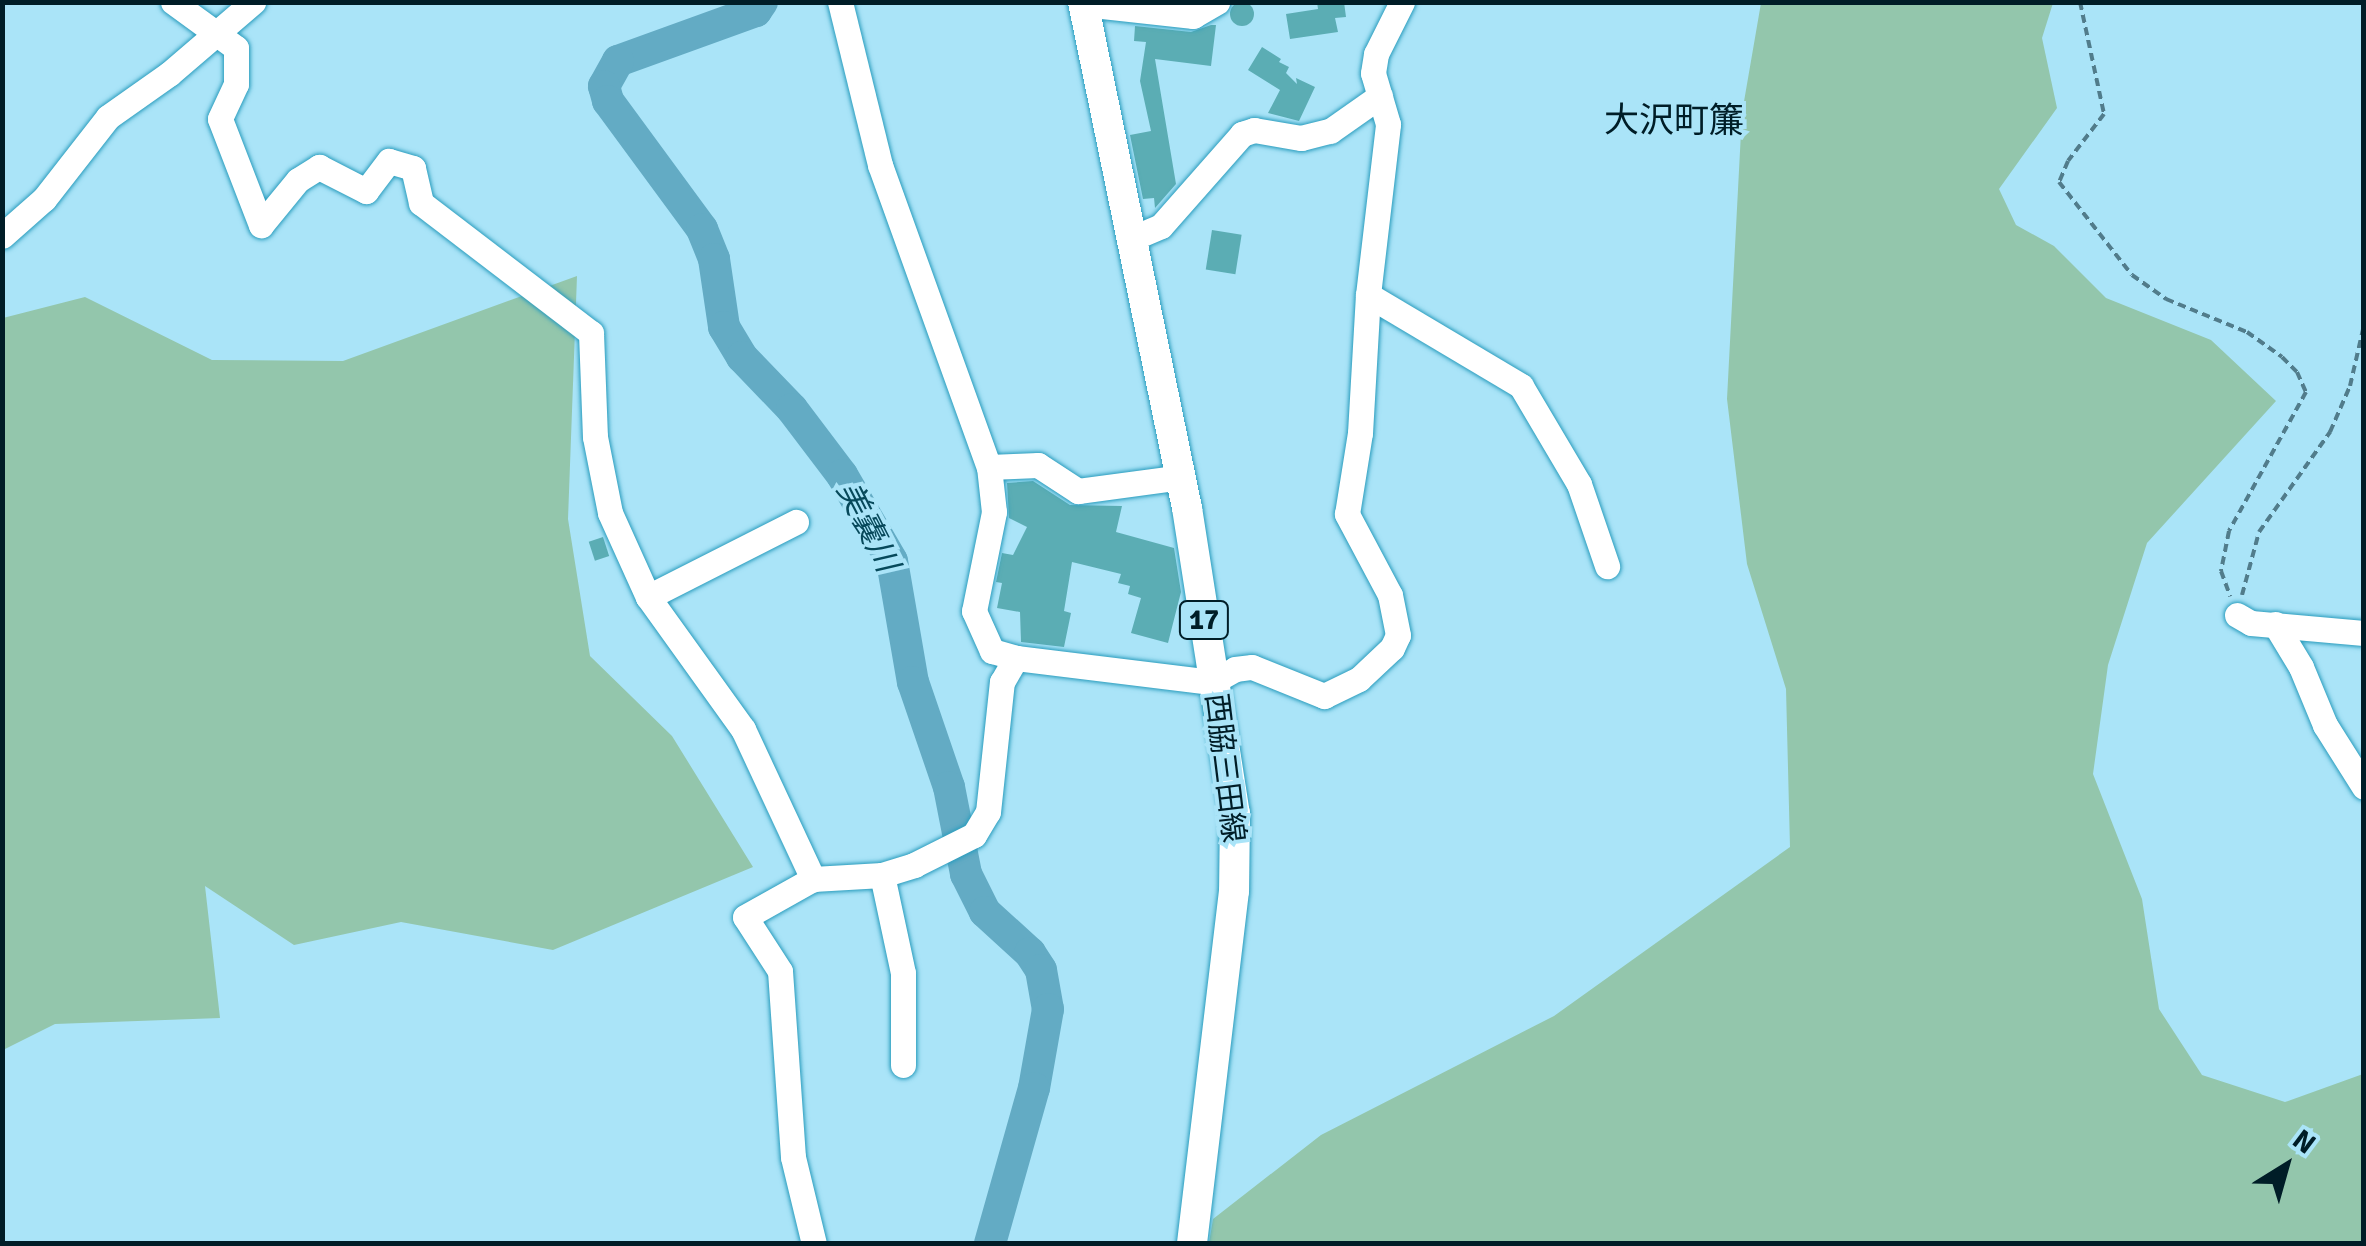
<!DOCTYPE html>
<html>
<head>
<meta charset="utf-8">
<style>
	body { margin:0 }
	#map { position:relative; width:2366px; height:1246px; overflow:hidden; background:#aae4f8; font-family:Signika,"Noto Sans JP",sans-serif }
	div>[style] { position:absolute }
	.green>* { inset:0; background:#93c6ac }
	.river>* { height:32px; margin:-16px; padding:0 16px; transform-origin:16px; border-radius:16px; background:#63abc4 }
	.building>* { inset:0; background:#5badb4; transform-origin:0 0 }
	.round { border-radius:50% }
	.path>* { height:4px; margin-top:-2px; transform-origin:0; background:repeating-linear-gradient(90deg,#517c8b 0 8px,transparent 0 13px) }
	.roads { filter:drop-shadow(0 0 2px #299cbd) drop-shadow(0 0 2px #299cbd) }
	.minor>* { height:25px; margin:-12.5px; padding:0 12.5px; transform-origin:12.5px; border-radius:12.5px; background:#fff }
	.major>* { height:30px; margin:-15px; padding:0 15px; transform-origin:15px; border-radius:15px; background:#fff }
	span { translate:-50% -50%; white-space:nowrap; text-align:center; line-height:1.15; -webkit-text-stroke:8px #aae4f8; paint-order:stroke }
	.shield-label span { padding:2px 8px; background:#aae4f8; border:2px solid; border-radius:8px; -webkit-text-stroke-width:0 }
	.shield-label { font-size:28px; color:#001d27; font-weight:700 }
	.street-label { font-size:30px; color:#001d27 }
	.water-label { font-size:32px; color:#07495b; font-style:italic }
	.quarter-label { font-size:35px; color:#001d27 }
	.frame { position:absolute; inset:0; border:5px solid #001d27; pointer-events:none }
	.north { position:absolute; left:2236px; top:1116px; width:100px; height:100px; -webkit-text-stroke:8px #aae4f8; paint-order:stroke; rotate:37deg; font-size:28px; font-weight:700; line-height:40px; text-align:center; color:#001d27 }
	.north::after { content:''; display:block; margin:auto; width:35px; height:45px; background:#001d27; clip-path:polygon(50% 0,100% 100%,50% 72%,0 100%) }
</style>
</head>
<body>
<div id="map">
	<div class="green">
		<div style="clip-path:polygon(1761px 3px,2053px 3px,2042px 38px,2057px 108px,1999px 189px,2016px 225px,2054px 246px,2106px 298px,2211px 340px,2276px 401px,2147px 543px,2108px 665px,2093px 774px,2142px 899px,2159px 1009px,2202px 1075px,2285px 1102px,2363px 1074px,2363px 1243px,1209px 1243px,1213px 1219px,1321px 1135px,1554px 1016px,1790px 847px,1786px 689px,1747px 564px,1727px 399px,1742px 113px)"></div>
		<div style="clip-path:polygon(577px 276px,568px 519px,590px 656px,672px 736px,753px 867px,553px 950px,401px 922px,294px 945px,205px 886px,220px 1018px,55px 1024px,3px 1050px,3px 318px,85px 297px,212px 360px,343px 361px)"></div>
	</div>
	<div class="river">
		<div style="left:762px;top:2px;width:11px;rotate:124deg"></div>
		<div style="left:756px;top:11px;width:147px;rotate:160.1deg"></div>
		<div style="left:618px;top:61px;width:29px;rotate:119deg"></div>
		<div style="left:604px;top:86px;width:16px;rotate:75deg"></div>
		<div style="left:608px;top:101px;width:159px;rotate:53.7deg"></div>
		<div style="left:702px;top:229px;width:32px;rotate:68deg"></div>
		<div style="left:714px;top:259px;width:69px;rotate:81.6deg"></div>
		<div style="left:724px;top:327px;width:35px;rotate:59deg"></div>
		<div style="left:742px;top:357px;width:72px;rotate:46.1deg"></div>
		<div style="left:792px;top:409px;width:83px;rotate:52.9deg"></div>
		<div style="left:842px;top:475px;width:99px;rotate:59.8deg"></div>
		<div style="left:892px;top:561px;width:123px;rotate:80.2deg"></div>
		<div style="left:913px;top:682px;width:111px;rotate:71.1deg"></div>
		<div style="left:949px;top:787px;width:89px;rotate:78.9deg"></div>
		<div style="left:966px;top:874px;width:42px;rotate:63.4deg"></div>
		<div style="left:985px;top:912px;width:61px;rotate:42.3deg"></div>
		<div style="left:1030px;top:953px;width:20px;rotate:57deg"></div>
		<div style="left:1041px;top:970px;width:40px;rotate:80deg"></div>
		<div style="left:1048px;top:1009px;width:80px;rotate:100deg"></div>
		<div style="left:1034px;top:1088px;width:162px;rotate:105.8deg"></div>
	</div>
	<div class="building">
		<div style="clip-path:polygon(1317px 2px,1344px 2px,1346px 17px,1335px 18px,1338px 32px,1290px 39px,1286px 14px,1318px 9px)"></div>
		<div class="round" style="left:1230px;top:2px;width:24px;height:24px"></div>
		<div style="clip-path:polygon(1211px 25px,1216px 25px,1211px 66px,1155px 59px,1176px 184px,1155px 208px,1154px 198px,1143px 199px,1130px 135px,1151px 131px,1140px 81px,1146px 42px,1134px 41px,1135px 26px,1191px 32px)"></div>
		<div style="clip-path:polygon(1262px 47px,1281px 59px,1279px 62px,1289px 67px,1286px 73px,1297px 84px,1296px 78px,1315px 87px,1299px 121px,1268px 113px,1280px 90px,1248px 70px)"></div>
		<div style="left:1212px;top:230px;width:30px;height:40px;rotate:9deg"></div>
		<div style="clip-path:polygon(1033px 481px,1070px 505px,1122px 506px,1116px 532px,1174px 548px,1181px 592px,1168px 643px,1131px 633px,1141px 598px,1128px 594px,1130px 586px,1118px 583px,1121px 574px,1072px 562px,1064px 611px,1071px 613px,1064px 647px,1021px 642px,1020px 612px,997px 608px,1002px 583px,996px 582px,1002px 553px,1013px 555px,1027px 527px,1009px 518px,1007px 483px)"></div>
		<div style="left:603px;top:537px;width:20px;height:15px;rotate:72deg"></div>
	</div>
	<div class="path">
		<div style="left:2080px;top:2px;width:115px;rotate:77.9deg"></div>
		<div style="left:2104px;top:114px;width:59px;rotate:127.5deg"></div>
		<div style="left:2068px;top:161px;width:23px;rotate:113deg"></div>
		<div style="left:2059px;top:182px;width:118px;rotate:51.9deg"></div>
		<div style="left:2132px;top:275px;width:42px;rotate:35.2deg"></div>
		<div style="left:2166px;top:299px;width:87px;rotate:22.2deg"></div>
		<div style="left:2247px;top:332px;width:43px;rotate:35.5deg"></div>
		<div style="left:2282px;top:357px;width:21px;rotate:45deg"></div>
		<div style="left:2297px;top:372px;width:22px;rotate:66deg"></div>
		<div style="left:2306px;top:392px;width:159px;rotate:119deg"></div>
		<div style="left:2229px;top:531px;width:41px;rotate:101.3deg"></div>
		<div style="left:2221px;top:571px;width:27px;rotate:70deg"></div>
		<div style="left:2242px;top:595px;width:65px;rotate:-74.9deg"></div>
		<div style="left:2259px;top:532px;width:123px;rotate:-54.6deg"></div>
		<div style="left:2330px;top:432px;width:50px;rotate:-66.5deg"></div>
		<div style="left:2350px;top:386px;width:63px;rotate:-77.1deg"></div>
	</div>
	<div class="roads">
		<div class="minor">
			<div style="left:173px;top:2px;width:78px;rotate:36.1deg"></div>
			<div style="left:236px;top:48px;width:36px;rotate:90deg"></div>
			<div style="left:236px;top:84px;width:38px;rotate:115deg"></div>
			<div style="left:220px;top:119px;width:114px;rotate:68.9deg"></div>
			<div style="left:261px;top:225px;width:58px;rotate:-50.6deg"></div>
			<div style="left:298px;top:180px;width:25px;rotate:-32deg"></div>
			<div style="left:319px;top:167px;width:53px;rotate:27.1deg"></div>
			<div style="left:366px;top:191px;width:38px;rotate:-53deg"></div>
			<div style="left:389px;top:161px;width:25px;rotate:16deg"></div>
			<div style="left:413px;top:168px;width:36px;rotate:77deg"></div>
			<div style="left:421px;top:203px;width:214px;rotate:37.4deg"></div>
			<div style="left:591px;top:333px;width:104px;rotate:87.8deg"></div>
			<div style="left:595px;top:437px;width:77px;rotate:78.8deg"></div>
			<div style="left:610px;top:513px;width:92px;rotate:65.7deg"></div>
			<div style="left:648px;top:597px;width:163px;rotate:54.3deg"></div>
			<div style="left:743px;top:729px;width:166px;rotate:65deg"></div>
			<div style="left:840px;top:2px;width:168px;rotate:76.2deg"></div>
			<div style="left:880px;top:165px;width:321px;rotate:70.2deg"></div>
			<div style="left:989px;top:467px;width:45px;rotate:83.7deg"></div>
			<div style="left:994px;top:512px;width:101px;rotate:101.4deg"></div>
			<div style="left:974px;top:611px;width:44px;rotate:65.8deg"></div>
			<div style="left:992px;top:651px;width:25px;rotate:16deg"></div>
			<div style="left:1084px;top:4px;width:110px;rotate:6.3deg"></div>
			<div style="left:1193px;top:16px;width:28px;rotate:-30deg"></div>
			<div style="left:2px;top:236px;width:56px;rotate:-41.4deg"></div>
			<div style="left:44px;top:199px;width:104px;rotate:-52deg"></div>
			<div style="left:108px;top:117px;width:75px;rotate:-35.2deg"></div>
			<div style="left:169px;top:74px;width:111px;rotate:-40.6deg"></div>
			<div style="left:1133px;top:238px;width:30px;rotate:-23deg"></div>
			<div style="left:1161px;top:226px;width:123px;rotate:-48.6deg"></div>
			<div style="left:1242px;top:134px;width:13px;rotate:-18deg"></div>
			<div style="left:1254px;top:130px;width:48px;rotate:9.7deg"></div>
			<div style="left:1301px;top:138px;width:30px;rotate:-14deg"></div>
			<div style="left:1330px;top:131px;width:61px;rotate:-35deg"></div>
			<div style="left:1368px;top:295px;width:178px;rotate:30.7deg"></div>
			<div style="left:1521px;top:386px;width:114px;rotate:59.4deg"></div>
			<div style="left:1579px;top:484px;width:87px;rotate:71.1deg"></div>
			<div style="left:989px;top:467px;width:49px;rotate:-2.3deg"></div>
			<div style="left:1038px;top:465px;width:48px;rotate:33deg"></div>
			<div style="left:1078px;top:491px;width:104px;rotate:-7.7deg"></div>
			<div style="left:648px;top:597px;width:166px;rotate:-26.9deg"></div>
			<div style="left:2237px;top:615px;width:16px;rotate:30deg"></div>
			<div style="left:2251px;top:623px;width:113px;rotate:5.1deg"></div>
			<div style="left:2275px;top:624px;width:50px;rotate:58.8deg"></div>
			<div style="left:2301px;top:667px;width:63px;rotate:67.5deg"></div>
			<div style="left:2325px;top:725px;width:73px;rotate:57.8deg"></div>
			<div style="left:882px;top:875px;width:100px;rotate:77.9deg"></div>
			<div style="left:903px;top:973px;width:92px;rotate:90deg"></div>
			<div style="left:814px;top:1244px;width:89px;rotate:-103.6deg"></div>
			<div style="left:793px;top:1157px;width:186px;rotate:-94deg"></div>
			<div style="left:780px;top:971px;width:64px;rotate:-122.9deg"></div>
			<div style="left:745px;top:917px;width:78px;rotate:-29.2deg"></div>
			<div style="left:813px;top:879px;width:69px;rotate:-3.3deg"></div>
			<div style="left:882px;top:875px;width:34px;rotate:-17deg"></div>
			<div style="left:914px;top:865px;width:67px;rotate:-26.6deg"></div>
			<div style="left:974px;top:835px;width:27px;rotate:-59deg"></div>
			<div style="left:988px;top:812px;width:131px;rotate:-83.9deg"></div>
			<div style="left:1002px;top:682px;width:28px;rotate:-60deg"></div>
			<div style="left:1016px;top:658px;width:197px;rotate:7deg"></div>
			<div style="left:1212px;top:682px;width:26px;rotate:-29deg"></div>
			<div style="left:1235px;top:669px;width:17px;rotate:-7deg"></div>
			<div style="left:1252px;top:667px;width:78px;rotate:21.9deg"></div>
			<div style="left:1324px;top:696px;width:39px;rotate:-26deg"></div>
			<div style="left:1359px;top:679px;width:45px;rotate:-43.2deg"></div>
			<div style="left:1392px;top:648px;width:14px;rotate:-65deg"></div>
			<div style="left:1398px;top:635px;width:41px;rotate:-101.3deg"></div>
			<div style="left:1390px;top:595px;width:92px;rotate:-118deg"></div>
			<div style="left:1347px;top:514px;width:82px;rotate:-80.9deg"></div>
			<div style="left:1360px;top:433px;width:138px;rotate:-86.7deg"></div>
			<div style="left:1368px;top:295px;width:172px;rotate:-83.3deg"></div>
			<div style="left:1388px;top:124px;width:53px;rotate:-106.4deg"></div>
			<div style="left:1373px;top:73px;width:19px;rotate:-81deg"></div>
			<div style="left:1376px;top:54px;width:58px;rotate:-63.4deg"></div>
		</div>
		<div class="major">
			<div style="left:1083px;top:2px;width:517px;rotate:78.39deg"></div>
			<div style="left:1187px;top:508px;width:309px;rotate:81.1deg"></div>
			<div style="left:1235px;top:813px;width:78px;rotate:90.7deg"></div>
			<div style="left:1234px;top:891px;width:355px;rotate:96.8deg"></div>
		</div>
	</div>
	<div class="shield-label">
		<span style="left:1204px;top:620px">17</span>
	</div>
	<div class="street-label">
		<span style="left:1224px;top:768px;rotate:83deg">西脇三田線</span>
	</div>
	<div class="water-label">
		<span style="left:867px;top:527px;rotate:63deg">美嚢川</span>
	</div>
	<div class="quarter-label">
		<span style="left:1674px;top:121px">大沢町簾</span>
	</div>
	<div class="frame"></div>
	<div class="north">N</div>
</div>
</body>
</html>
